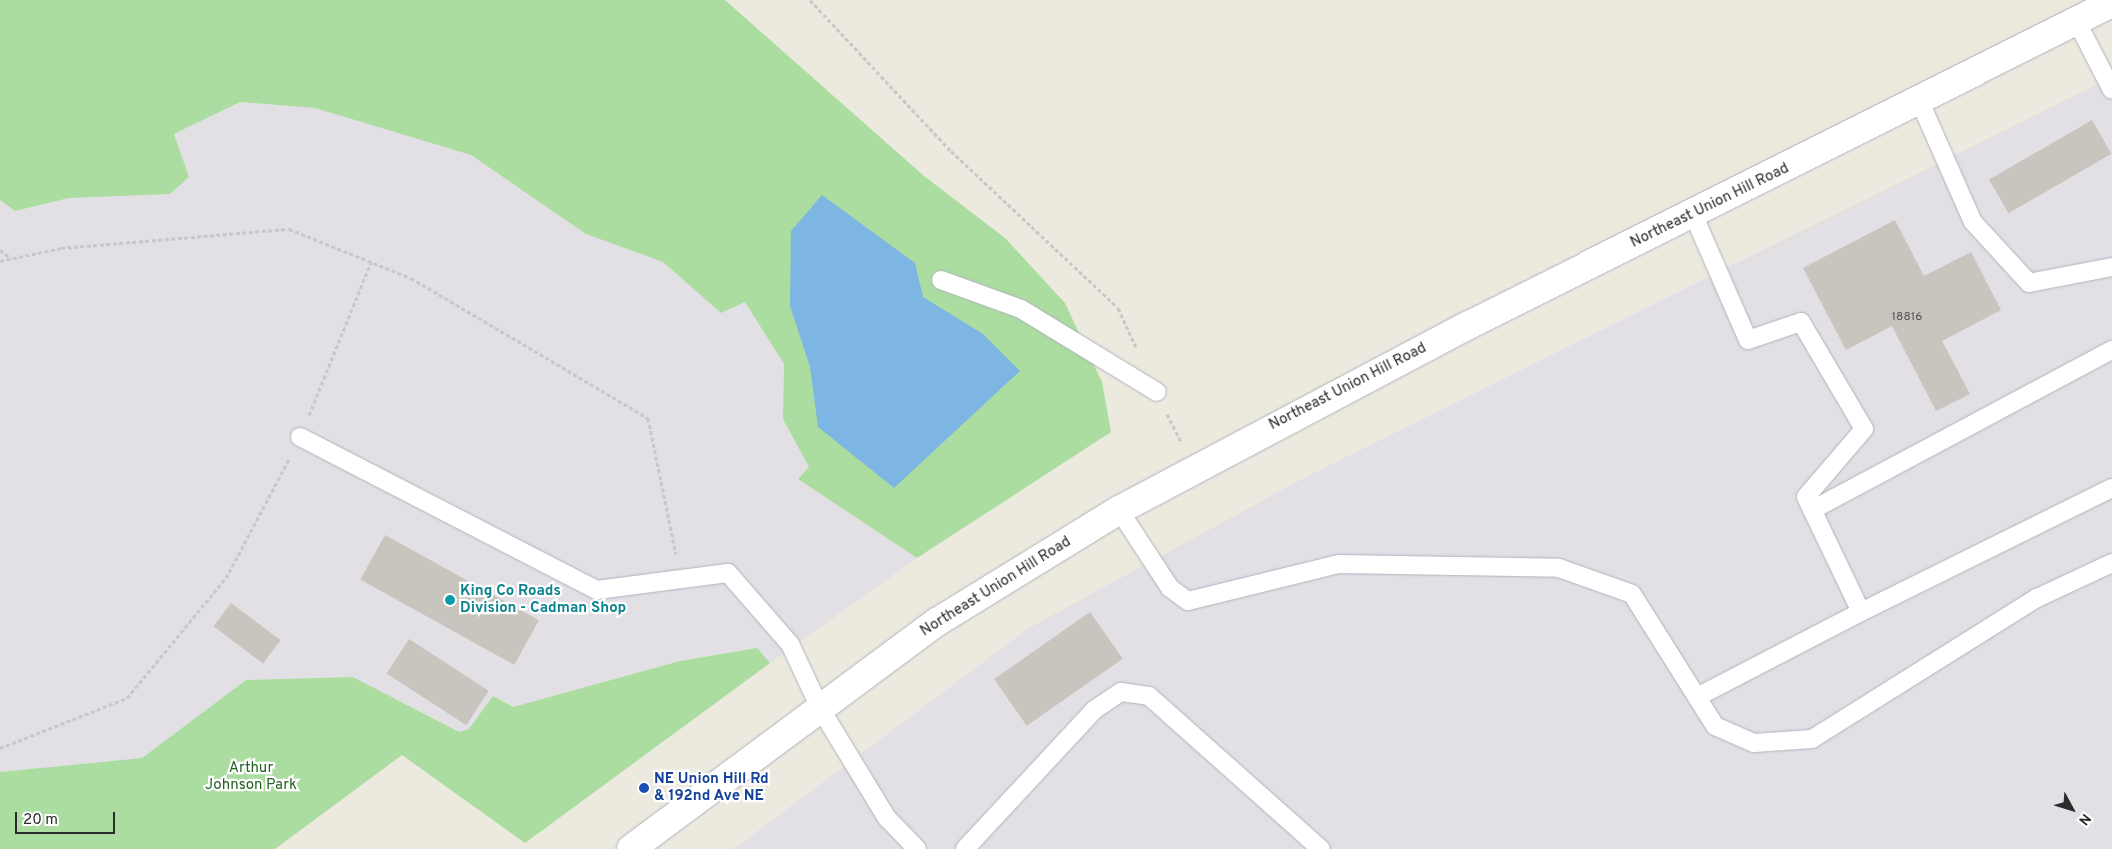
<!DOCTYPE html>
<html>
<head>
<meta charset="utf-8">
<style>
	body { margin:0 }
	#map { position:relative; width:2112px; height:849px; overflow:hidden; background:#ece9df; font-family:Overpass,sans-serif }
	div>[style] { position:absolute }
	.industrial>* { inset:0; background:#e2dfe5 }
	.green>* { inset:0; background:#abdda1 }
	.water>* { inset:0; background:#7db6e3 }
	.building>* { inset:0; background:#c7c5be; transform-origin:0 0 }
	.path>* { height:3px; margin-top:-1.5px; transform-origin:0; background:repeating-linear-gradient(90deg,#c8c8c8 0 4px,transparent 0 6.5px) }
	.roads { filter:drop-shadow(0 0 1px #b2b3bd) drop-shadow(0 0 1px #b2b3bd) }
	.lane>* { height:18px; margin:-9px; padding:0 9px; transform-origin:9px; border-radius:9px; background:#fff }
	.secondary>* { height:28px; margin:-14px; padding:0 14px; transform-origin:14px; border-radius:14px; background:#fff }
	.dots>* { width:14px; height:14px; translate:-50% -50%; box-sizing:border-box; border:2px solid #fff; border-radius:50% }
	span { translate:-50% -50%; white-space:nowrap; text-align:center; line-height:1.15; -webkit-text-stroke:4.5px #fff; paint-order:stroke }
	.number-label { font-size:12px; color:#525250 }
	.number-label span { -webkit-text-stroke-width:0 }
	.street-label { font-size:15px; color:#2b2b2b }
	.culture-label { font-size:15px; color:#0d838f; font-weight:700 }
	.left { translate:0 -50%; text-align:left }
	.park-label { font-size:15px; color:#246222 }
	.transit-label { font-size:15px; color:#164399; font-weight:700 }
	.north { position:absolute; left:2047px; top:784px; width:50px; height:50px; -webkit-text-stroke:4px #fff; paint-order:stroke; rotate:129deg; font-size:14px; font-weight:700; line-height:20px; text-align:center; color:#2b2b2b }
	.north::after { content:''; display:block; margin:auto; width:18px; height:22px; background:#2b2b2b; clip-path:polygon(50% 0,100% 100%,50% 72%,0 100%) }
	.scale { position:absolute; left:15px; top:812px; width:100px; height:22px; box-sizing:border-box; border:2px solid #2b2b2b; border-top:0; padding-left:6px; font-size:15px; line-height:18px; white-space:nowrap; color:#2b2b2b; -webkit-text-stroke:4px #fff; paint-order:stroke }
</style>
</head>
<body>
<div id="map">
	<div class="industrial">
		<div style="clip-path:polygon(2112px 77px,2112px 849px,734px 849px,1029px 628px,1304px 478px)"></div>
		<div style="clip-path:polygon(240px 102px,315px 108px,471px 155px,586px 234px,663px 262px,721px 313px,745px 301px,784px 364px,783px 419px,809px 467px,798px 479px,917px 558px,770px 663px,756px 648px,680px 661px,513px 707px,493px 696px,469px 730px,459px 732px,353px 677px,246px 680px,142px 758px,0 772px,0 200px,15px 211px,69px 198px,170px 194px,189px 177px,174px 134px)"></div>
	</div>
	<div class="green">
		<div style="clip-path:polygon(0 0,725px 0,924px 176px,1005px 238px,1065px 303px,1102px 382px,1111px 432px,917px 558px,798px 479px,809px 467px,783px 419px,784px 364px,745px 302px,721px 313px,663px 262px,586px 234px,471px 155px,315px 108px,240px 102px,174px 134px,189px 177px,170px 194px,69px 198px,15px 211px,0 200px)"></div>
		<div style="clip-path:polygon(757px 648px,770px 663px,525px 843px,402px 755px,275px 849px,0 849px,0 772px,142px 758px,246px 680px,353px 677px,459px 732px,469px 729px,493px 696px,513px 707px,680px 661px)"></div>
	</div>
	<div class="water">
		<div style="clip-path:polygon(822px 195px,915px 263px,923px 297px,983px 334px,1020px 371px,894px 488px,818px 427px,810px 367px,790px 306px,791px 231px)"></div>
	</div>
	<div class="building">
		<div style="left:2092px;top:120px;width:39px;height:119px;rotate:60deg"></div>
		<div style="clip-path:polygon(1895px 220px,1924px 276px,1971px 252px,2001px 310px,1942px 341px,1970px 394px,1936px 411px,1892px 326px,1846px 350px,1803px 268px)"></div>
		<div style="left:385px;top:535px;width:176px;height:51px;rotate:29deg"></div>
		<div style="left:231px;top:603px;width:62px;height:29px;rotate:37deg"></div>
		<div style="left:1090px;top:612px;width:57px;height:117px;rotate:55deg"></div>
		<div style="left:409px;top:639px;width:95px;height:41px;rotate:33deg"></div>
	</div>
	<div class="path">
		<div style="left:810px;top:0;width:207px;rotate:47deg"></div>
		<div style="left:951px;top:151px;width:229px;rotate:43.2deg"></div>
		<div style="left:1118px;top:308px;width:43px;rotate:65.2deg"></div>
		<div style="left:0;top:250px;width:14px;rotate:36deg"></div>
		<div style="left:0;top:261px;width:62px;rotate:-12deg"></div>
		<div style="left:61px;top:248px;width:229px;rotate:-4.8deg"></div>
		<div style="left:289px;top:229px;width:131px;rotate:21.9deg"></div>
		<div style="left:411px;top:278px;width:275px;rotate:30.6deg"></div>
		<div style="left:648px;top:418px;width:139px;rotate:78.4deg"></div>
		<div style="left:1167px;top:414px;width:31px;rotate:63deg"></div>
		<div style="left:309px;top:415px;width:165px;rotate:-67.9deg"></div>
		<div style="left:0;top:748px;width:136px;rotate:-21.5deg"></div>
		<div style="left:127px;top:698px;width:156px;rotate:-50.5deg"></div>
		<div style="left:226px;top:578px;width:135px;rotate:-62.1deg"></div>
	</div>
	<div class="roads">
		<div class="lane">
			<div style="left:2077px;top:22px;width:76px;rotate:62.8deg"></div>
			<div style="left:1920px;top:102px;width:131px;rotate:66.2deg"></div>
			<div style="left:1973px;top:222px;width:83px;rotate:47.4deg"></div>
			<div style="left:2029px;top:283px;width:85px;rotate:-10.9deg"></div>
			<div style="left:1693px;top:214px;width:137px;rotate:66.4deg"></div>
			<div style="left:1748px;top:340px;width:56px;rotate:-18.8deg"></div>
			<div style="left:1801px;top:322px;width:124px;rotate:59.5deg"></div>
			<div style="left:1864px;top:429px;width:89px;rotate:130.5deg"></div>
			<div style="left:1806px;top:497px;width:127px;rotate:64.4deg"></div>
			<div style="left:1861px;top:612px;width:280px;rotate:-26.3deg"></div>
			<div style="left:941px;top:280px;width:85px;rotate:19.9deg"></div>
			<div style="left:1021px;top:309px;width:159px;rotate:31.4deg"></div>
			<div style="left:300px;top:437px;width:334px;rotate:27.3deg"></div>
			<div style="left:597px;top:590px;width:132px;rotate:-7.4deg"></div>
			<div style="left:728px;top:573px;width:94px;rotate:48.9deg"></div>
			<div style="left:790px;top:644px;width:71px;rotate:64.9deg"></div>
			<div style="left:820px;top:708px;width:129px;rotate:58.7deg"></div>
			<div style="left:887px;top:818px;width:43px;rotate:45.9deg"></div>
			<div style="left:1119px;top:510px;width:93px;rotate:56.8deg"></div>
			<div style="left:1170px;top:588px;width:22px;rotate:36deg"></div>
			<div style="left:1188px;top:601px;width:155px;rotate:-13.8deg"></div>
			<div style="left:1339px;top:564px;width:220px;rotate:1deg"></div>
			<div style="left:1559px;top:568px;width:77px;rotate:19.6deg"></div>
			<div style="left:1632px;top:594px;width:156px;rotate:57.8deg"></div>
			<div style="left:1715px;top:726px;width:43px;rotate:23.6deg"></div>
			<div style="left:1754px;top:743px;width:58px;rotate:-3.9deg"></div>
			<div style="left:1812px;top:739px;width:266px;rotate:-32.1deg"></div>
			<div style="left:2037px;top:598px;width:83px;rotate:-25deg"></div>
			<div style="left:1812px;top:510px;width:340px;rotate:-28.1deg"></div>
			<div style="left:1697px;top:697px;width:185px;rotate:-27.4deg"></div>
			<div style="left:965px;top:849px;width:190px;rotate:-47.1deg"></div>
			<div style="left:1094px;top:710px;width:32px;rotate:-34deg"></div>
			<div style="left:1121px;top:692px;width:28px;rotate:8deg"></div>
			<div style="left:1149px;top:696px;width:230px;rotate:41.7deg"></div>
		</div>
		<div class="secondary">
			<div style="left:631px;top:849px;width:381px;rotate:-36.6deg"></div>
			<div style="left:937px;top:622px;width:214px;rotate:-31.6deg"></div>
			<div style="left:1119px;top:510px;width:394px;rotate:-27.9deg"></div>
			<div style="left:1467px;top:326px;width:721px;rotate:-26.6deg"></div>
		</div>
	</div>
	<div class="dots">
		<div style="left:450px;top:600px;background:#0f9aa8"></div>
		<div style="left:644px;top:788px;background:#1a4fb4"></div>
	</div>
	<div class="number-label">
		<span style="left:1907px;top:318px">18816</span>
	</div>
	<div class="street-label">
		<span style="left:1710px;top:206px;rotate:-26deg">Northeast Union Hill Road</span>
		<span style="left:1348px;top:387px;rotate:-27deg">Northeast Union Hill Road</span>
		<span style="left:996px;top:587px;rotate:-32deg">Northeast Union Hill Road</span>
	</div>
	<div class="culture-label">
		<span class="left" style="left:460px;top:600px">King Co Roads<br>Division - Cadman Shop</span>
	</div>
	<div class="park-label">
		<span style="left:251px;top:777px">Arthur<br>Johnson Park</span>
	</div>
	<div class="transit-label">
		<span class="left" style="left:654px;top:788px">NE Union Hill Rd<br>&amp; 192nd Ave NE</span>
	</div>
	<div class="north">N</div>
	<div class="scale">20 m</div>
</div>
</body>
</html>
